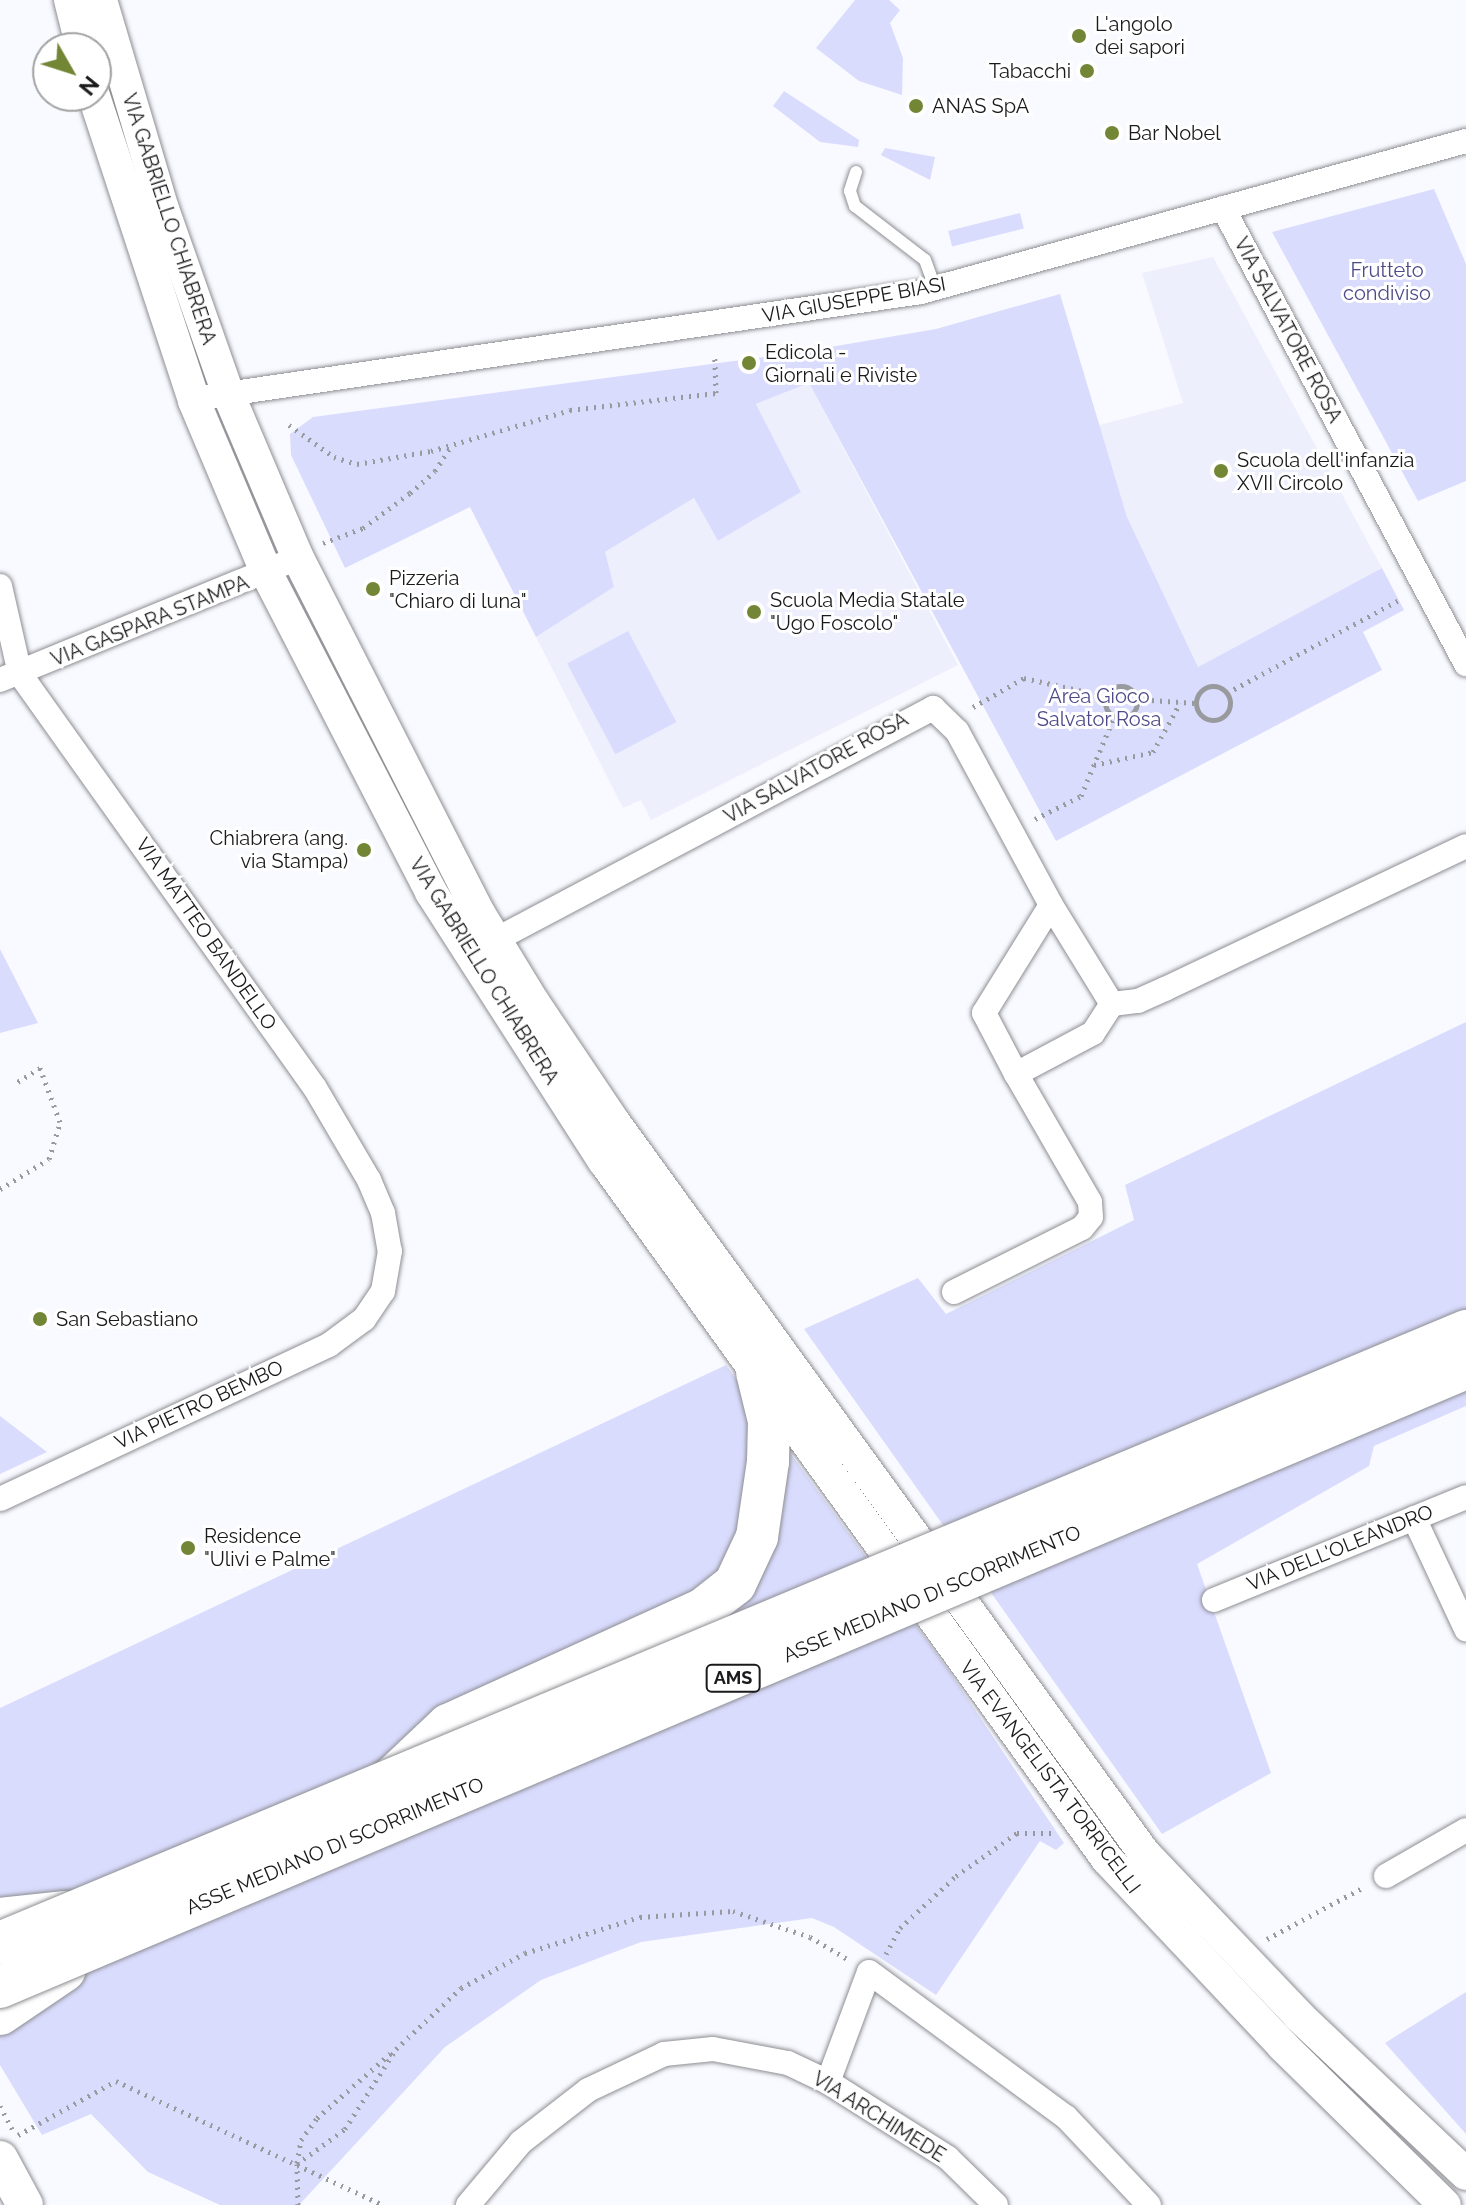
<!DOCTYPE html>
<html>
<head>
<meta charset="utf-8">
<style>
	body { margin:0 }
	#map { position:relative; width:1466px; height:2205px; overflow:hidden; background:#f9faff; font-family:Raleway,sans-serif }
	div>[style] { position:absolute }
	.built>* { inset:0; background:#eeeffd }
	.green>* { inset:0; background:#dadcfe; transform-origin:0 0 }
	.path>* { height:5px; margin-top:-2.5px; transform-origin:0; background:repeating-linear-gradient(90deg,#999a9d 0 2px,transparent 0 8px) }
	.path>.ring { margin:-2.5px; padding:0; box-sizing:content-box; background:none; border:5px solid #999a9d; border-radius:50% }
	.roads { filter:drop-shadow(0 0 2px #8d8e93) drop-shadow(0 0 2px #8d8e93) }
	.service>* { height:12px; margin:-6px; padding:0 6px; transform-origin:6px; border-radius:6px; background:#fff }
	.minor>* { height:24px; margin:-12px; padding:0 12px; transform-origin:12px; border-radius:12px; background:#fff }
	.tertiary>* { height:32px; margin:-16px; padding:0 16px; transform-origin:16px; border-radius:16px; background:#fff }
	.secondary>* { height:36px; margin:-18px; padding:0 18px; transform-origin:18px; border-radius:18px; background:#fff }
	.trunk>* { height:42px; margin:-21px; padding:0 21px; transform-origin:21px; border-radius:21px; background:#fff }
	.bridges { filter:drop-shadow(0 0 2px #8d8e93) drop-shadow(0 0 2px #8d8e93) }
	.trunk-bridge>* { height:42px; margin:-21px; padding:0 21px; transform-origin:21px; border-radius:21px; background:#fff }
	.dots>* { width:22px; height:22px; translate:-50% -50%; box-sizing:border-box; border:4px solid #fff; border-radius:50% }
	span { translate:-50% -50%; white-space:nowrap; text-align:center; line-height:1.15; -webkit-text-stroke:6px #fff; paint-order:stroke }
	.shield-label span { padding:2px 6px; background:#fff; border:2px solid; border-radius:6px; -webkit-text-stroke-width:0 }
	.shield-label { font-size:18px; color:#1a1a1c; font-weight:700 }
	.poi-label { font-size:20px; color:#1a1a1c }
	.left { translate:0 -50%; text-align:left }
	.right { translate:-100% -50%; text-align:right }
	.street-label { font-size:20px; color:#1a1a1c }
	.park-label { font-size:20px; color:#4c4b88 }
	.north { position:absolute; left:32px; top:32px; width:80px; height:80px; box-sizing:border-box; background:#fff; border:2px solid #a3a3a4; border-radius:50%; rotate:129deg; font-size:22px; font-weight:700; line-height:32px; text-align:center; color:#1a1a1c }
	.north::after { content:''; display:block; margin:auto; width:28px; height:36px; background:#728636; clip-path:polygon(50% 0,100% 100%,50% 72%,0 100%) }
</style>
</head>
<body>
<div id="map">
	<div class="built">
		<div style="clip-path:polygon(1213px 257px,1382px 568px,1198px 667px,1127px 517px,1099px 425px,1183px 403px,1142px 273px)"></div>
		<div style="clip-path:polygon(809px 383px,958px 665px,651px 820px,641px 800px,623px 808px,536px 637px,614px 587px,604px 553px,694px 498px,718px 541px,801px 492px,756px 404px)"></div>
	</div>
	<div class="green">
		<div style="clip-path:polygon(855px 0,889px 0,900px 10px,890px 23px,903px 58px,902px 95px,859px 81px,816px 48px)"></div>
		<div style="clip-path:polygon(784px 91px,859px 140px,858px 147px,820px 142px,773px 106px)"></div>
		<div style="clip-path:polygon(885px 148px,935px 157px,930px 180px,881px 155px)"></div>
		<div style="clip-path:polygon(1434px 189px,1466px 264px,1466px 481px,1418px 501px,1272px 232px)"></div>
		<div style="left:1020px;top:213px;width:16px;height:74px;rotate:76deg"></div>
		<div style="clip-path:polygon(1060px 294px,1127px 517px,1198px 667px,1382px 568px,1404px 610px,1363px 632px,1382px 670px,1056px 841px,809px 383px,756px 404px,801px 492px,718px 541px,694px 498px,605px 552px,614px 587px,536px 637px,470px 507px,345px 568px,291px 455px,290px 434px,313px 417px,801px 352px,936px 329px)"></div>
		<div style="left:628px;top:631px;width:103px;height:69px;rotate:62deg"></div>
		<div style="clip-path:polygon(0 949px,38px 1023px,0 1033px)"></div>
		<div style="clip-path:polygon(1466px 1022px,1466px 1406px,1374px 1446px,1369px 1466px,1197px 1564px,1271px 1773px,1162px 1834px,804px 1329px,918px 1278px,946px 1314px,1134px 1220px,1125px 1185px)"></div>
		<div style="clip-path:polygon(726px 1365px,949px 1671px,1064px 1843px,1056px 1850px,1040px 1841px,936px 1995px,834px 1927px,812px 1918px,641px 1942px,541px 1980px,445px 2047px,299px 2205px,220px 2205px,148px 2172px,91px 2114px,42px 2135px,0 2065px,0 1708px)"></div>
		<div style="clip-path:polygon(0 1416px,47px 1452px,0 1474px)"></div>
		<div style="clip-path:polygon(1466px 1992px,1466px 2134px,1385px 2043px)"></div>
	</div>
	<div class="path">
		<div style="left:289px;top:425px;width:55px;rotate:35.4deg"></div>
		<div style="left:334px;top:457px;width:24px;rotate:17deg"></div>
		<div style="left:357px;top:464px;width:75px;rotate:-10deg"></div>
		<div style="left:431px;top:451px;width:145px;rotate:-16.4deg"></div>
		<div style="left:570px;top:410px;width:147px;rotate:-6.6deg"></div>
		<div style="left:716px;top:393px;width:37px;rotate:-92deg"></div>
		<div style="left:323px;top:543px;width:43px;rotate:-20.6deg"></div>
		<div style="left:363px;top:528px;width:59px;rotate:-36.7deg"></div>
		<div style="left:410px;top:493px;width:33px;rotate:-41deg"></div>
		<div style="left:435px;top:471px;width:31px;rotate:-57deg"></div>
		<div class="ring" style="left:1105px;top:686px;width:27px;height:27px"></div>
		<div class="ring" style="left:1196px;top:686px;width:29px;height:29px"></div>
		<div style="left:1227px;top:693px;width:198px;rotate:-28.4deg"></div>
		<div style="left:1136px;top:699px;width:59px;rotate:3.9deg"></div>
		<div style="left:973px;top:707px;width:59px;rotate:-29.6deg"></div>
		<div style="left:1024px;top:678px;width:83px;rotate:12.5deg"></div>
		<div style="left:1094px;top:765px;width:60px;rotate:-12.4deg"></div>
		<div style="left:1153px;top:752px;width:56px;rotate:-61.1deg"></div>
		<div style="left:1035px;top:819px;width:51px;rotate:-26.6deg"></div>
		<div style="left:1081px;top:796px;width:86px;rotate:-67.3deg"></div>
		<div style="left:0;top:1189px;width:57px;rotate:-31.5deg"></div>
		<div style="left:49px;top:1159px;width:39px;rotate:-73deg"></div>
		<div style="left:60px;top:1122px;width:58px;rotate:-110.3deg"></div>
		<div style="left:40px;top:1068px;width:31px;rotate:148deg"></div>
		<div style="left:1267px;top:1939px;width:110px;rotate:-28.2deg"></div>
		<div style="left:886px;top:1954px;width:30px;rotate:-62deg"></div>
		<div style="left:900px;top:1928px;width:76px;rotate:-42.9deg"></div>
		<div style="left:956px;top:1876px;width:75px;rotate:-35.2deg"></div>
		<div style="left:1017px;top:1833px;width:34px"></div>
		<div style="left:0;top:2106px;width:27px;rotate:62deg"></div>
		<div style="left:18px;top:2135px;width:112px;rotate:-28.9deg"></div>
		<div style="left:116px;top:2081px;width:294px;rotate:24.9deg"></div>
		<div style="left:297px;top:2163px;width:23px;rotate:-80deg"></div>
		<div style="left:301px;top:2140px;width:27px;rotate:-54deg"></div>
		<div style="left:317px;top:2118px;width:100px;rotate:-41.3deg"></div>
		<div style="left:298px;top:2205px;width:41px;rotate:-91.4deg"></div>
		<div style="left:297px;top:2164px;width:59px;rotate:-36.1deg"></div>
		<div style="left:345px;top:2129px;width:95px;rotate:-57.5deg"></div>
		<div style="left:396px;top:2049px;width:89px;rotate:-43.2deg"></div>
		<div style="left:461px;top:1988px;width:73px;rotate:-28.7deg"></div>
		<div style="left:525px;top:1953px;width:121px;rotate:-17.4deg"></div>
		<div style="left:640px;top:1917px;width:93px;rotate:-3.7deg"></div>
		<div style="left:733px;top:1911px;width:81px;rotate:18.7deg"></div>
		<div style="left:810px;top:1937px;width:43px;rotate:30.7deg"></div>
	</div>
	<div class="roads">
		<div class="service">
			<div style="left:856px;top:172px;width:20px;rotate:108deg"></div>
			<div style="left:850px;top:191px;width:16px;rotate:72deg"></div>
			<div style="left:855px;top:206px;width:88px;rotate:37.6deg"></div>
			<div style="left:925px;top:260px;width:30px;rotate:70deg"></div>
		</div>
		<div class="minor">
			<div style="left:1223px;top:208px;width:517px;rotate:61.95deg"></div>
			<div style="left:193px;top:399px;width:736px;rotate:-8.36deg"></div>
			<div style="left:921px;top:292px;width:566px;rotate:-15.49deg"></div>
			<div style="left:0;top:586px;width:90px;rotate:77.2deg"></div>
			<div style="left:20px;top:674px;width:508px;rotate:54.53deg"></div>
			<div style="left:315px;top:1088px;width:107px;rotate:59.6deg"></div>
			<div style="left:369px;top:1180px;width:36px;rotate:67deg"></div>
			<div style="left:383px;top:1213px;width:39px;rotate:80deg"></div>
			<div style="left:390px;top:1251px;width:41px;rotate:99.9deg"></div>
			<div style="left:383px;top:1291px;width:34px;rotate:124deg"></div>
			<div style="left:364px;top:1319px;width:44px;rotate:143.4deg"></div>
			<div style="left:329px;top:1345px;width:363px;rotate:154.9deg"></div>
			<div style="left:0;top:680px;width:322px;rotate:-22.3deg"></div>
			<div style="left:1051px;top:905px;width:127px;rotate:121.8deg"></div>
			<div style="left:984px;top:1013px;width:69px;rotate:62.3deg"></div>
			<div style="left:1016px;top:1074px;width:87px;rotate:-28deg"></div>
			<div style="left:1093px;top:1033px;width:35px;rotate:-57deg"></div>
			<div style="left:495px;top:940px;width:496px;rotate:-27.9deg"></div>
			<div style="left:933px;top:708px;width:33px;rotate:44deg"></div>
			<div style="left:957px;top:731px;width:198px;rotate:61.6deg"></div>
			<div style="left:1051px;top:905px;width:116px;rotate:58.4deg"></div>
			<div style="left:1112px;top:1004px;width:26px;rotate:-7deg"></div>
			<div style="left:1138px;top:1001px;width:30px;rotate:-24deg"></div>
			<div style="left:1165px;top:989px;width:333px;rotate:-25.4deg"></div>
			<div style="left:954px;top:1292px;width:143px;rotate:-26.6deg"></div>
			<div style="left:1082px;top:1228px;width:14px;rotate:-51deg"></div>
			<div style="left:1091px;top:1217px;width:15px;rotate:-94deg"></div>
			<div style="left:1090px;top:1202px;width:148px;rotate:-120deg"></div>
			<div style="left:1414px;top:1518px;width:123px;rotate:64.9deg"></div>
			<div style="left:1214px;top:1600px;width:272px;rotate:-22.2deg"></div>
			<div style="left:1386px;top:1876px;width:92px;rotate:-29.9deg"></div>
			<div style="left:828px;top:2082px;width:117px;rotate:-69.6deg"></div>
			<div style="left:869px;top:1972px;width:245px;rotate:36.4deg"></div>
			<div style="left:1066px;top:2117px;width:121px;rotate:46.7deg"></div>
			<div style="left:468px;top:2205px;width:82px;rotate:-49.9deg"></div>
			<div style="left:521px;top:2142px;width:85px;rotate:-37.8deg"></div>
			<div style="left:588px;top:2090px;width:84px;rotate:-25.3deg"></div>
			<div style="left:664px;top:2054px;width:49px;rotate:-5.8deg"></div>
			<div style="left:713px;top:2049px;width:76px;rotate:10.6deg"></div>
			<div style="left:788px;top:2063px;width:44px;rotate:25.4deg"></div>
			<div style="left:828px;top:2082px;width:142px;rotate:32.3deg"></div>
			<div style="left:948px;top:2158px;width:67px;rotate:44.4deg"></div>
		</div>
		<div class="tertiary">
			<div style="left:70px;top:0;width:49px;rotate:76deg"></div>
			<div style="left:101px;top:0;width:218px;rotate:73.5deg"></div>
			<div style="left:163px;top:209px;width:193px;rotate:70.6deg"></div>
			<div style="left:227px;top:391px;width:181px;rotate:67deg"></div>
			<div style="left:298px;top:558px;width:398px;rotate:63deg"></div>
			<div style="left:479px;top:913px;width:105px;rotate:58.6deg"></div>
			<div style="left:534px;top:1003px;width:143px;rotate:56.1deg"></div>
			<div style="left:614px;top:1122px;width:903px;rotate:54.06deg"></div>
			<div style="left:1144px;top:1853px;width:225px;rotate:46.4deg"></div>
			<div style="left:1299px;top:2016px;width:230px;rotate:43.4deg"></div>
			<div style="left:94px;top:96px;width:321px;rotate:71.8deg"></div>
			<div style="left:194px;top:401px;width:188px;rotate:67.1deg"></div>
			<div style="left:267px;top:574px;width:358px;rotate:62.7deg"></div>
			<div style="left:431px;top:892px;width:320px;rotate:57.3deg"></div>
			<div style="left:604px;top:1161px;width:860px;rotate:54.22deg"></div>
			<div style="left:1107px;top:1859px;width:257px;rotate:46.7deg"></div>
			<div style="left:1283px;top:2046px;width:227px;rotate:44.5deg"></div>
		</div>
		<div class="secondary">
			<div style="left:0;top:2159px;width:52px;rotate:61.5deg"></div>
		</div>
		<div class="trunk">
			<div style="left:392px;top:1778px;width:77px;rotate:-43.4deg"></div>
			<div style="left:448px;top:1725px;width:279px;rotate:-24.4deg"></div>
			<div style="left:702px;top:1610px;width:42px;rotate:-38.2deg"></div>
			<div style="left:735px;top:1584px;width:52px;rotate:-64.9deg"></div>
			<div style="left:757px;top:1537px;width:76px;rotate:-81.7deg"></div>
			<div style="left:768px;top:1462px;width:41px;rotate:-88.6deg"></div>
			<div style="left:769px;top:1421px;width:50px;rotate:-103.8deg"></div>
			<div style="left:0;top:1919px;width:66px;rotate:-6.1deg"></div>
			<div style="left:0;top:2014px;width:78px;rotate:-34.1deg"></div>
		</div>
	</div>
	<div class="bridges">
		<div class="trunk-bridge">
			<div style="left:0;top:1943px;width:1589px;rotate:-22.66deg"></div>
			<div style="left:0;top:1987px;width:1591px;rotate:-22.89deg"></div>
		</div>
	</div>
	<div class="dots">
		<div style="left:1079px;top:36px;background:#728636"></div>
		<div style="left:1087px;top:71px;background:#728636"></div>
		<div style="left:916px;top:106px;background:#728636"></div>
		<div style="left:1112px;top:133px;background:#728636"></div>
		<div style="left:749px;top:363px;background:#728636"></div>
		<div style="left:1221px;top:471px;background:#728636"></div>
		<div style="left:373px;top:589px;background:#728636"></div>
		<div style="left:754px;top:612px;background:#728636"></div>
		<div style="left:364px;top:850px;background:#728636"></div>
		<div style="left:40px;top:1319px;background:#728636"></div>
		<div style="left:188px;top:1548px;background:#728636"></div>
	</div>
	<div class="shield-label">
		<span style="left:733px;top:1678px">AMS</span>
	</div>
	<div class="poi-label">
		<span class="left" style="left:1095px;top:36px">L'angolo<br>dei sapori</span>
		<span class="right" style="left:1071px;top:71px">Tabacchi</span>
		<span class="left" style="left:932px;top:106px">ANAS SpA</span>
		<span class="left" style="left:1128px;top:133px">Bar Nobel</span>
		<span class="left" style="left:765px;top:364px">Edicola -<br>Giornali e Riviste</span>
		<span class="left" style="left:1237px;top:472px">Scuola dell'infanzia<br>XVII Circolo</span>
		<span class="left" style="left:389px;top:590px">Pizzeria<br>"Chiaro di luna"</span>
		<span class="left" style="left:770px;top:612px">Scuola Media Statale<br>"Ugo Foscolo"</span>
		<span class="right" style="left:348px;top:850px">Chiabrera (ang.<br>via Stampa)</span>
		<span class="left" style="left:56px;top:1319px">San Sebastiano</span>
		<span class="left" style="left:204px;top:1548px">Residence<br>"Ulivi e Palme"</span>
	</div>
	<div class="street-label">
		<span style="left:169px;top:219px;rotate:72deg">VIA GABRIELLO CHIABRERA</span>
		<span style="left:854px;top:300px;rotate:-10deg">VIA GIUSEPPE BIASI</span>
		<span style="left:1288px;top:330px;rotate:62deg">VIA SALVATORE ROSA</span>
		<span style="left:150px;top:621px;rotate:-22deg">VIA GASPARA STAMPA</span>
		<span style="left:816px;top:768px;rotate:-29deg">VIA SALVATORE ROSA</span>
		<span style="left:206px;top:934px;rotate:55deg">VIA MATTEO BANDELLO</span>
		<span style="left:484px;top:971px;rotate:58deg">VIA GABRIELLO CHIABRERA</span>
		<span style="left:199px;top:1405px;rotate:-25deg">VIA PIETRO BEMBO</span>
		<span style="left:1340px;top:1548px;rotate:-22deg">VIA DELL'OLEANDRO</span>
		<span style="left:932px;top:1594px;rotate:-23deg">ASSE MEDIANO DI SCORRIMENTO</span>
		<span style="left:1050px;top:1777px;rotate:53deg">VIA EVANGELISTA TORRICELLI</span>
		<span style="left:335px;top:1846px;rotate:-23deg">ASSE MEDIANO DI SCORRIMENTO</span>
		<span style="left:879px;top:2117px;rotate:32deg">VIA ARCHIMEDE</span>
	</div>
	<div class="park-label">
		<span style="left:1387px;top:282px">Frutteto<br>condiviso</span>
		<span style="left:1099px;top:708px">Area Gioco<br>Salvator Rosa</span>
	</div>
	<div class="north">N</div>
</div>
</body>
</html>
